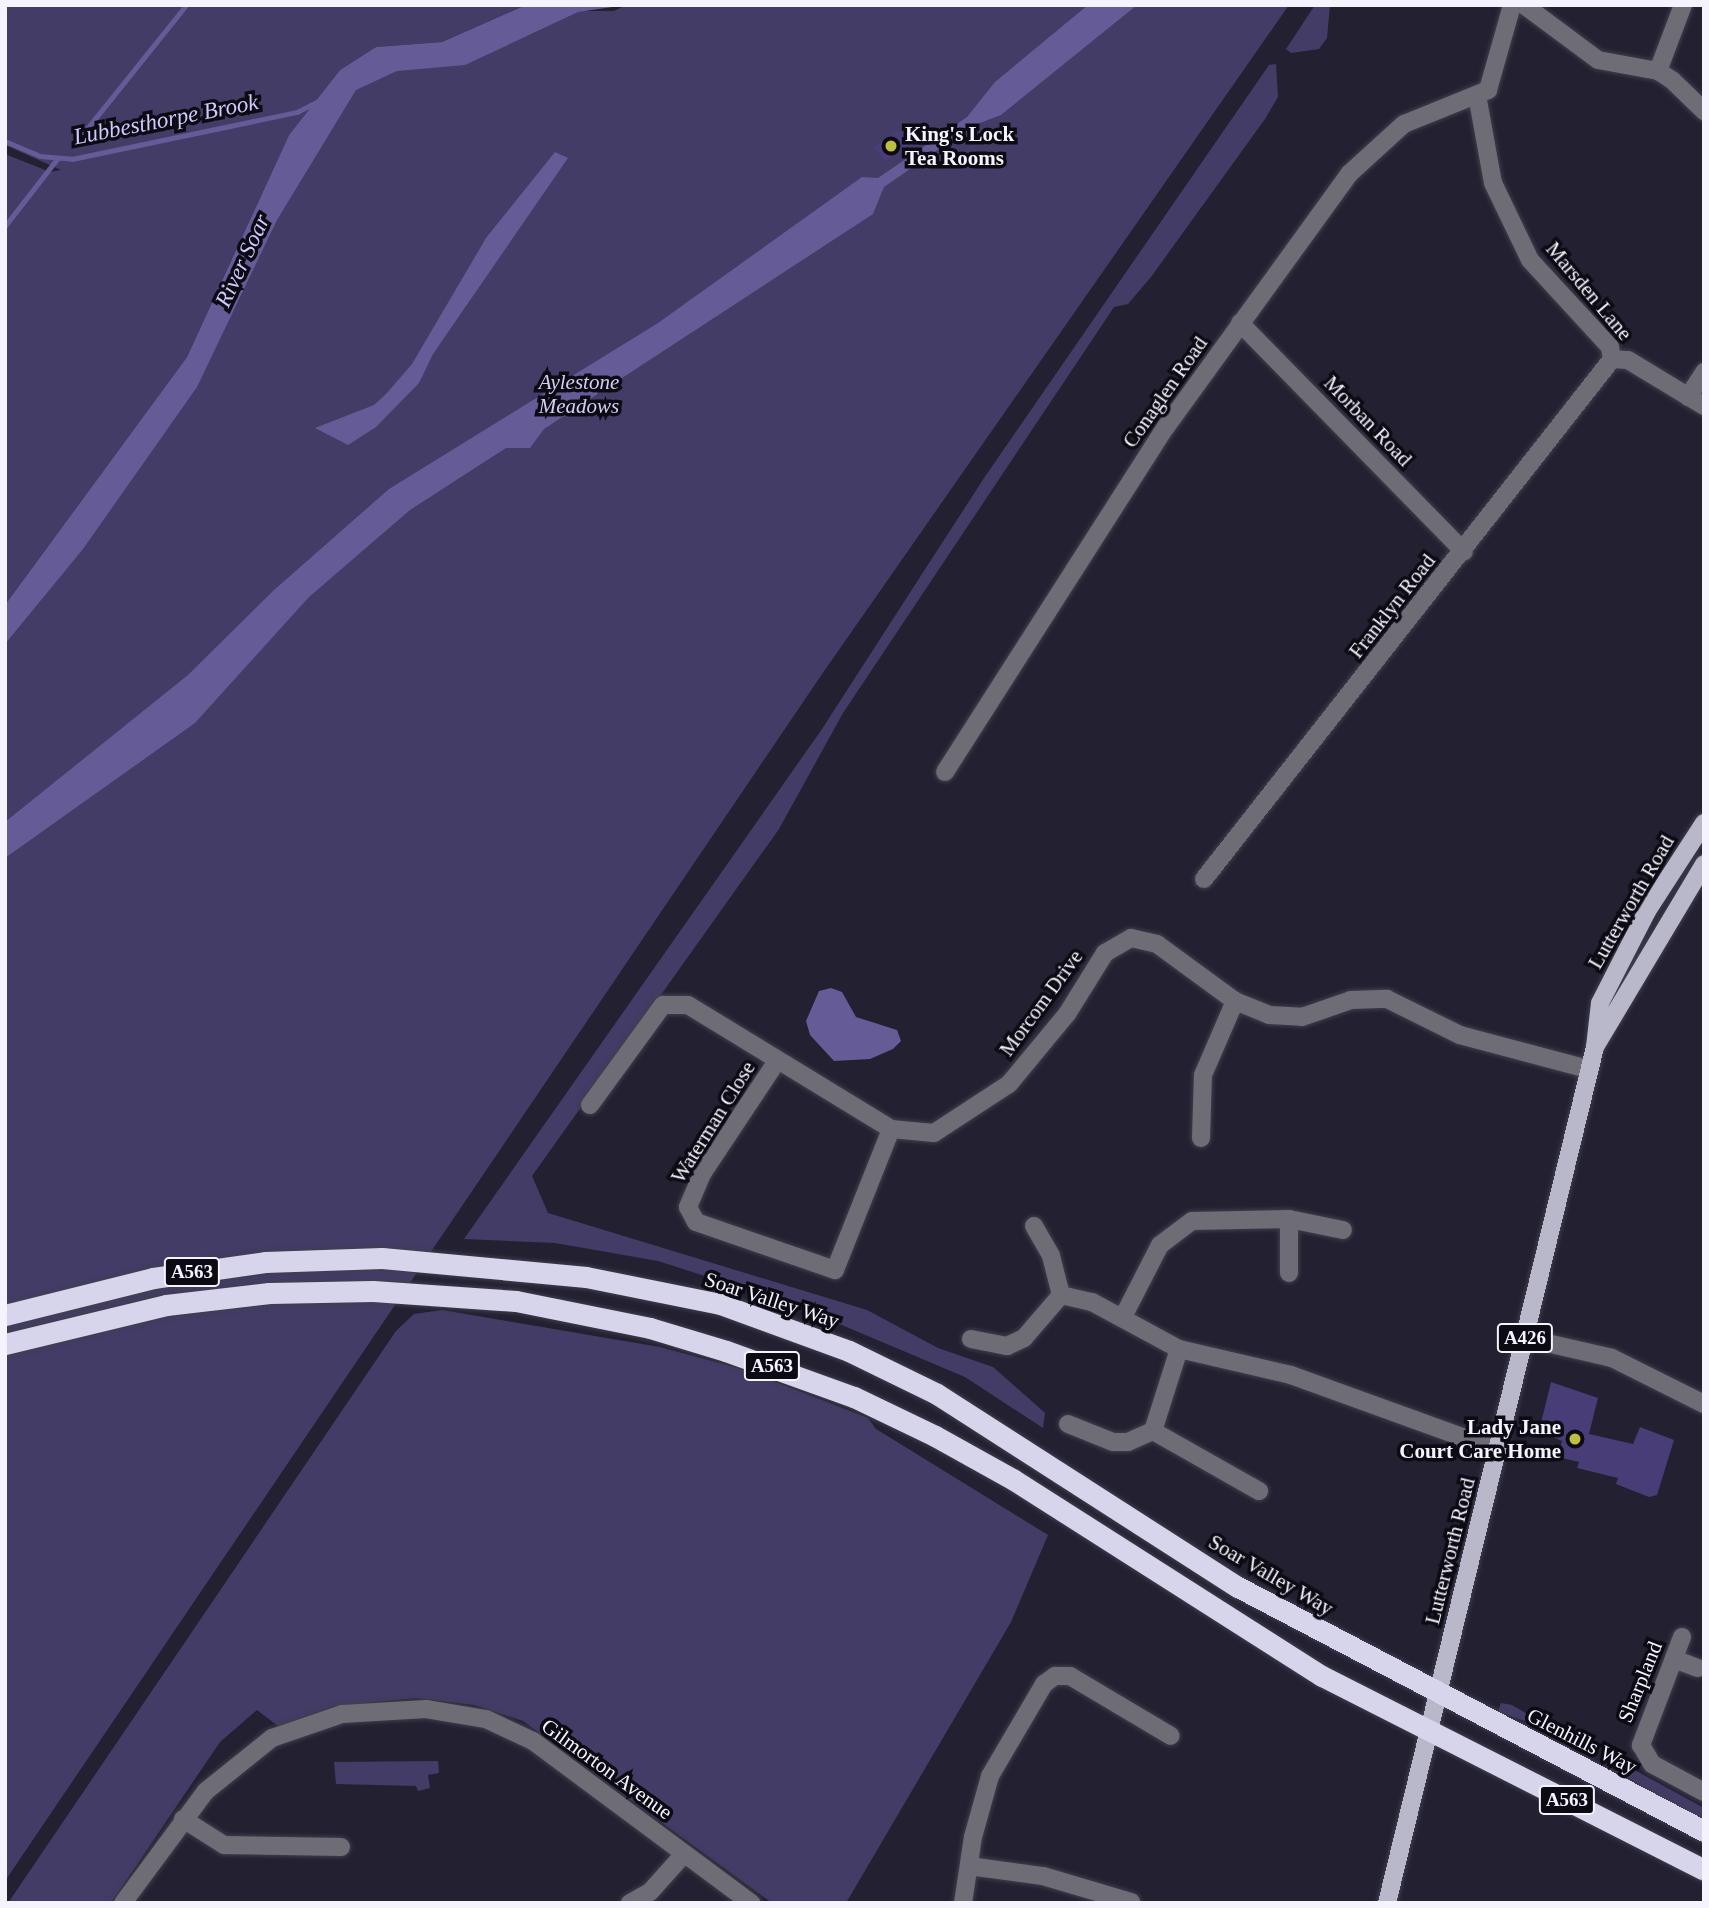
<!DOCTYPE html>
<html>
<head>
<meta charset="utf-8">
<style>
	body { margin:0 }
	#map { position:relative; width:1709px; height:1908px; overflow:hidden; background:#232131; font-family:"Times New Roman",serif }
	div>[style] { position:absolute }
	.green>* { inset:0; background:#433c67 }
	.water>* { inset:0; background:#645b97 }
	.stream>* { height:4.5px; margin:-2.25px; padding:0 2.25px; transform-origin:2.25px; border-radius:2.25px; background:#645b97 }
	.building>* { inset:0; background:#483d77; transform-origin:0 0 }
	.roads { filter:drop-shadow(0 0 2px #403e4e) drop-shadow(0 0 2px #403e4e) }
	.minor>* { height:18px; margin:-9px; padding:0 9px; transform-origin:9px; border-radius:9px; background:#6e6d76 }
	.major>* { height:18px; margin:-9px; padding:0 9px; transform-origin:9px; border-radius:9px; background:#b9b8ca }
	.highway>* { height:21px; margin:-10.5px; padding:0 10.5px; transform-origin:10.5px; border-radius:10.5px; background:#d7d5eb }
	.dots>* { width:19px; height:19px; translate:-50% -50%; box-sizing:border-box; border:4px solid #0c0b13; border-radius:50% }
	span { translate:-50% -50%; white-space:nowrap; text-align:center; line-height:1.15; -webkit-text-stroke:7px #0c0b13; paint-order:stroke }
	.shield-label span { padding:2px 5px; background:#0c0b13; border:2px solid; border-radius:5px; -webkit-text-stroke-width:0 }
	.shield-label { font-size:19px; color:#f4f3fe; font-weight:700 }
	.poi-label { font-size:21px; color:#f4f3fe; font-weight:700 }
	.left { translate:0 -50%; text-align:left }
	.right { translate:-100% -50%; text-align:right }
	.street-label { font-size:21px; color:#f4f3fe }
	.park-label { font-size:21px; color:#d3cff4; font-style:italic }
	.water-label { font-size:23px; color:#cec9ff; font-style:italic }
	.frame { position:absolute; inset:0; border:7px solid #f4f3fe; pointer-events:none }
</style>
</head>
<body>
<div id="map">
	<div class="green">
		<div style="clip-path:polygon(5px 5px,526px 5px,442px 42px,376px 47px,340px 70px,289px 135px,187px 357px,5px 605px,5px 154px,50px 172px,61px 170px,5px 145px)"></div>
		<div style="clip-path:polygon(626px 5px,1289px 5px,820px 677px,5px 1881px,5px 624px,172px 405px,338px 86px,564px 11px,614px 11px)"></div>
		<div style="clip-path:polygon(1315px 5px,1330px 5px,1327px 38px,1319px 49px,1291px 53px,1286px 49px)"></div>
		<div style="clip-path:polygon(1276px 64px,1278px 97px,1265px 119px,1151px 277px,1128px 304px,1114px 307px,843px 713px,779px 829px,532px 1176px,548px 1213px,867px 1310px,938px 1348px,993px 1367px,1045px 1413px,1043px 1428px,965px 1377px,792px 1304px,658px 1261px,555px 1243px,464px 1239px,822px 729px,984px 478px,1269px 65px)"></div>
		<div style="clip-path:polygon(442px 1310px,660px 1347px,745px 1370px,868px 1418px,876px 1429px,1048px 1535px,1011px 1622px,846px 1903px,772px 1903px,523px 1721px,475px 1705px,416px 1698px,335px 1706px,278px 1726px,257px 1710px,220px 1742px,111px 1903px,8px 1903px,396px 1331px,414px 1314px)"></div>
		<div style="clip-path:polygon(1501px 1703px,1512px 1705px,1556px 1731px,1498px 1712px)"></div>
		<div style="clip-path:polygon(1609px 1756px,1704px 1808px,1704px 1822px,1621px 1774px,1602px 1760px)"></div>
		<div style="clip-path:polygon(438px 1761px,439px 1773px,428px 1775px,430px 1788px,418px 1791px,416px 1786px,336px 1784px,334px 1762px)"></div>
	</div>
	<div class="water">
		<div style="clip-path:polygon(526px 5px,626px 5px,578px 12px,465px 65px,397px 71px,356px 90px,277px 220px,197px 387px,83px 549px,5px 644px,5px 605px,187px 357px,289px 135px,340px 70px,376px 47px,442px 42px)"></div>
		<div style="clip-path:polygon(1088px 5px,1137px 5px,1001px 115px,972px 126px,884px 187px,873px 214px,544px 429px,530px 448px,506px 448px,410px 510px,309px 597px,195px 723px,5px 858px,5px 822px,188px 675px,274px 590px,389px 489px,658px 323px,862px 177px,878px 178px,967px 117px,995px 82px)"></div>
		<div style="clip-path:polygon(555px 152px,568px 158px,433px 354px,419px 383px,376px 427px,348px 445px,315px 428px,374px 405px,386px 394px,412px 364px,486px 238px)"></div>
		<div style="clip-path:polygon(831px 988px,842px 992px,856px 1017px,897px 1030px,901px 1041px,893px 1049px,870px 1059px,834px 1061px,810px 1035px,806px 1021px,819px 991px)"></div>
	</div>
	<div class="stream">
		<div style="left:82px;top:135px;width:166px;rotate:-51.3deg"></div>
		<div style="left:5px;top:141px;width:38px;rotate:23deg"></div>
		<div style="left:40px;top:156px;width:32px;rotate:5deg"></div>
		<div style="left:72px;top:159px;width:230px;rotate:-11.8deg"></div>
		<div style="left:297px;top:112px;width:28px;rotate:-27deg"></div>
		<div style="left:5px;top:226px;width:85px;rotate:-52.2deg"></div>
	</div>
	<div class="building">
		<div style="left:899px;top:130px;width:18px;height:30px;rotate:56deg"></div>
		<div style="clip-path:polygon(1551px 1382px,1598px 1398px,1589px 1434px,1633px 1444px,1640px 1427px,1674px 1440px,1657px 1495px,1649px 1497px,1616px 1484px,1618px 1478px,1577px 1468px,1579px 1462px,1558px 1457px,1562px 1441px,1539px 1431px)"></div>
	</div>
	<div class="roads">
		<div class="minor">
			<div style="left:1524px;top:5px;width:92px;rotate:36.6deg"></div>
			<div style="left:1598px;top:60px;width:61px;rotate:10.4deg"></div>
			<div style="left:1658px;top:71px;width:17px;rotate:33deg"></div>
			<div style="left:1672px;top:80px;width:45px;rotate:44.1deg"></div>
			<div style="left:1658px;top:71px;width:71px;rotate:-69.3deg"></div>
			<div style="left:1477px;top:95px;width:89px;rotate:79.7deg"></div>
			<div style="left:1493px;top:183px;width:85px;rotate:64.3deg"></div>
			<div style="left:1530px;top:260px;width:118px;rotate:47.4deg"></div>
			<div style="left:1610px;top:347px;width:12px;rotate:81deg"></div>
			<div style="left:1612px;top:359px;width:16px;rotate:4deg"></div>
			<div style="left:1628px;top:360px;width:89px;rotate:31.2deg"></div>
			<div style="left:1240px;top:323px;width:320px;rotate:45.6deg"></div>
			<div style="left:1688px;top:397px;width:30px;rotate:-57deg"></div>
			<div style="left:945px;top:772px;width:410px;rotate:-57.4deg"></div>
			<div style="left:1166px;top:427px;width:312px;rotate:-54.1deg"></div>
			<div style="left:1349px;top:174px;width:74px;rotate:-42.3deg"></div>
			<div style="left:1404px;top:124px;width:91px;rotate:-22deg"></div>
			<div style="left:1488px;top:90px;width:88px;rotate:-74.2deg"></div>
			<div style="left:1204px;top:879px;width:661px;rotate:-51.88deg"></div>
			<div style="left:777px;top:1061px;width:136px;rotate:123.6deg"></div>
			<div style="left:702px;top:1174px;width:36px;rotate:113deg"></div>
			<div style="left:688px;top:1207px;width:17px;rotate:62deg"></div>
			<div style="left:696px;top:1222px;width:147px;rotate:19.1deg"></div>
			<div style="left:835px;top:1270px;width:152px;rotate:-68.3deg"></div>
			<div style="left:590px;top:1105px;width:124px;rotate:-53.9deg"></div>
			<div style="left:663px;top:1005px;width:25px"></div>
			<div style="left:688px;top:1005px;width:238px;rotate:31.4deg"></div>
			<div style="left:891px;top:1129px;width:43px;rotate:5.3deg"></div>
			<div style="left:934px;top:1133px;width:90px;rotate:-33.2deg"></div>
			<div style="left:1009px;top:1084px;width:91px;rotate:-50.4deg"></div>
			<div style="left:1067px;top:1014px;width:72px;rotate:-58.1deg"></div>
			<div style="left:1105px;top:953px;width:30px;rotate:-30deg"></div>
			<div style="left:1131px;top:938px;width:27px;rotate:13deg"></div>
			<div style="left:1157px;top:944px;width:97px;rotate:36.2deg"></div>
			<div style="left:1235px;top:1001px;width:37px;rotate:22deg"></div>
			<div style="left:1269px;top:1015px;width:33px;rotate:3deg"></div>
			<div style="left:1302px;top:1017px;width:52px;rotate:-19.1deg"></div>
			<div style="left:1351px;top:1000px;width:36px;rotate:-2deg"></div>
			<div style="left:1387px;top:999px;width:81px;rotate:26.3deg"></div>
			<div style="left:1460px;top:1035px;width:132px;rotate:14.9deg"></div>
			<div style="left:1201px;top:1138px;width:63px;rotate:-88.2deg"></div>
			<div style="left:1203px;top:1075px;width:81px;rotate:-66.6deg"></div>
			<div style="left:1289px;top:1219px;width:54px;rotate:90deg"></div>
			<div style="left:1034px;top:1226px;width:34px;rotate:60deg"></div>
			<div style="left:1051px;top:1256px;width:40px;rotate:75.6deg"></div>
			<div style="left:1061px;top:1295px;width:32px;rotate:13deg"></div>
			<div style="left:1092px;top:1302px;width:99px;rotate:28.4deg"></div>
			<div style="left:1179px;top:1349px;width:115px;rotate:13.1deg"></div>
			<div style="left:1291px;top:1375px;width:220px;rotate:19.9deg"></div>
			<div style="left:1123px;top:1317px;width:81px;rotate:-62.8deg"></div>
			<div style="left:1160px;top:1245px;width:40px;rotate:-37deg"></div>
			<div style="left:1192px;top:1221px;width:97px;rotate:-1.2deg"></div>
			<div style="left:1289px;top:1219px;width:55px;rotate:11.5deg"></div>
			<div style="left:1525px;top:1338px;width:89px;rotate:12.9deg"></div>
			<div style="left:1612px;top:1358px;width:103px;rotate:26.6deg"></div>
			<div style="left:971px;top:1339px;width:37px;rotate:11deg"></div>
			<div style="left:1007px;top:1346px;width:19px;rotate:-25deg"></div>
			<div style="left:1024px;top:1338px;width:57px;rotate:-49.3deg"></div>
			<div style="left:1179px;top:1349px;width:86px;rotate:107.6deg"></div>
			<div style="left:1153px;top:1431px;width:122px;rotate:29.5deg"></div>
			<div style="left:1068px;top:1424px;width:48px;rotate:21.8deg"></div>
			<div style="left:1113px;top:1442px;width:15px"></div>
			<div style="left:1128px;top:1442px;width:27px;rotate:-24deg"></div>
			<div style="left:1682px;top:1637px;width:116px;rotate:110.8deg"></div>
			<div style="left:1641px;top:1745px;width:22px;rotate:60deg"></div>
			<div style="left:1652px;top:1764px;width:59px;rotate:28.3deg"></div>
			<div style="left:1674px;top:1659px;width:25px;rotate:21deg"></div>
			<div style="left:183px;top:1819px;width:49px;rotate:32.4deg"></div>
			<div style="left:224px;top:1845px;width:117px;rotate:1deg"></div>
			<div style="left:969px;top:1866px;width:75px;rotate:7.7deg"></div>
			<div style="left:1043px;top:1876px;width:92px;rotate:16.5deg"></div>
			<div style="left:123px;top:1903px;width:139px;rotate:-53.5deg"></div>
			<div style="left:206px;top:1791px;width:85px;rotate:-38.8deg"></div>
			<div style="left:272px;top:1738px;width:74px;rotate:-18.9deg"></div>
			<div style="left:342px;top:1714px;width:84px;rotate:-3.4deg"></div>
			<div style="left:426px;top:1709px;width:61px;rotate:9.5deg"></div>
			<div style="left:486px;top:1719px;width:52px;rotate:25.1deg"></div>
			<div style="left:533px;top:1741px;width:272px;rotate:36.6deg"></div>
			<div style="left:630px;top:1903px;width:23px;rotate:-29deg"></div>
			<div style="left:650px;top:1892px;width:51px;rotate:-48.2deg"></div>
			<div style="left:963px;top:1903px;width:67px;rotate:-81.4deg"></div>
			<div style="left:973px;top:1837px;width:63px;rotate:-74.4deg"></div>
			<div style="left:990px;top:1776px;width:107px;rotate:-59.6deg"></div>
			<div style="left:1044px;top:1684px;width:14px;rotate:-36deg"></div>
			<div style="left:1055px;top:1676px;width:15px"></div>
			<div style="left:1070px;top:1676px;width:117px;rotate:30.7deg"></div>
		</div>
		<div class="major">
			<div style="left:1595px;top:1047px;width:213px;rotate:-59.2deg"></div>
			<div style="left:1387px;top:1903px;width:881px;rotate:-76.34deg"></div>
			<div style="left:1595px;top:1047px;width:44px;rotate:-83.5deg"></div>
			<div style="left:1600px;top:1003px;width:103px;rotate:-62.9deg"></div>
			<div style="left:1647px;top:911px;width:105px;rotate:-57.1deg"></div>
		</div>
		<div class="highway">
			<div style="left:5px;top:1315px;width:153px;rotate:-14deg"></div>
			<div style="left:153px;top:1278px;width:113px;rotate:-8.1deg"></div>
			<div style="left:265px;top:1262px;width:117px;rotate:-2deg"></div>
			<div style="left:382px;top:1258px;width:205px;rotate:5.3deg"></div>
			<div style="left:586px;top:1277px;width:137px;rotate:11.4deg"></div>
			<div style="left:720px;top:1304px;width:137px;rotate:20deg"></div>
			<div style="left:849px;top:1351px;width:98px;rotate:26deg"></div>
			<div style="left:937px;top:1394px;width:358px;rotate:32.7deg"></div>
			<div style="left:1238px;top:1587px;width:526px;rotate:27.64deg"></div>
			<div style="left:5px;top:1344px;width:166px;rotate:-13.6deg"></div>
			<div style="left:166px;top:1305px;width:104px;rotate:-6.6deg"></div>
			<div style="left:269px;top:1293px;width:104px;rotate:-1.1deg"></div>
			<div style="left:373px;top:1291px;width:143px;rotate:4deg"></div>
			<div style="left:516px;top:1301px;width:137px;rotate:11.4deg"></div>
			<div style="left:650px;top:1328px;width:79px;rotate:16.8deg"></div>
			<div style="left:726px;top:1351px;width:136px;rotate:19.8deg"></div>
			<div style="left:854px;top:1397px;width:90px;rotate:25.7deg"></div>
			<div style="left:935px;top:1436px;width:90px;rotate:29.1deg"></div>
			<div style="left:1014px;top:1480px;width:365px;rotate:32.5deg"></div>
			<div style="left:1322px;top:1676px;width:428px;rotate:26.9deg"></div>
		</div>
	</div>
	<div class="dots">
		<div style="left:891px;top:146px;background:#bebf42"></div>
		<div style="left:1575px;top:1439px;background:#bebf42"></div>
	</div>
	<div class="shield-label">
		<span style="left:192px;top:1272px">A563</span>
		<span style="left:1525px;top:1338px">A426</span>
		<span style="left:772px;top:1366px">A563</span>
		<span style="left:1567px;top:1800px">A563</span>
	</div>
	<div class="poi-label">
		<span class="left" style="left:905px;top:146px">King's Lock<br>Tea Rooms</span>
		<span class="right" style="left:1561px;top:1439px">Lady Jane<br>Court Care Home</span>
	</div>
	<div class="street-label">
		<span style="left:1589px;top:291px;rotate:50deg">Marsden Lane</span>
		<span style="left:1165px;top:392px;rotate:-55deg">Conaglen Road</span>
		<span style="left:1368px;top:421px;rotate:46deg">Morban Road</span>
		<span style="left:1392px;top:606px;rotate:-52deg">Franklyn Road</span>
		<span style="left:1631px;top:902px;rotate:-60deg">Lutterworth Road</span>
		<span style="left:1041px;top:1003px;rotate:-54deg">Morcom Drive</span>
		<span style="left:713px;top:1122px;rotate:-58deg">Waterman Close</span>
		<span style="left:772px;top:1300px;rotate:18deg">Soar Valley Way</span>
		<span style="left:1450px;top:1551px;rotate:-76deg">Lutterworth Road</span>
		<span style="left:1271px;top:1575px;rotate:30deg">Soar Valley Way</span>
		<span style="left:1640px;top:1682px;rotate:-68deg">Sharpland</span>
		<span style="left:1582px;top:1741px;rotate:27deg">Glenhills Way</span>
		<span style="left:607px;top:1769px;rotate:36deg">Gilmorton Avenue</span>
	</div>
	<div class="park-label">
		<span style="left:579px;top:394px">Aylestone<br>Meadows</span>
	</div>
	<div class="water-label">
		<span style="left:166px;top:120px;rotate:-11deg">Lubbesthorpe Brook</span>
		<span style="left:243px;top:261px;rotate:-65deg">River Soar</span>
	</div>
	<div class="frame"></div>
</div>
</body>
</html>
